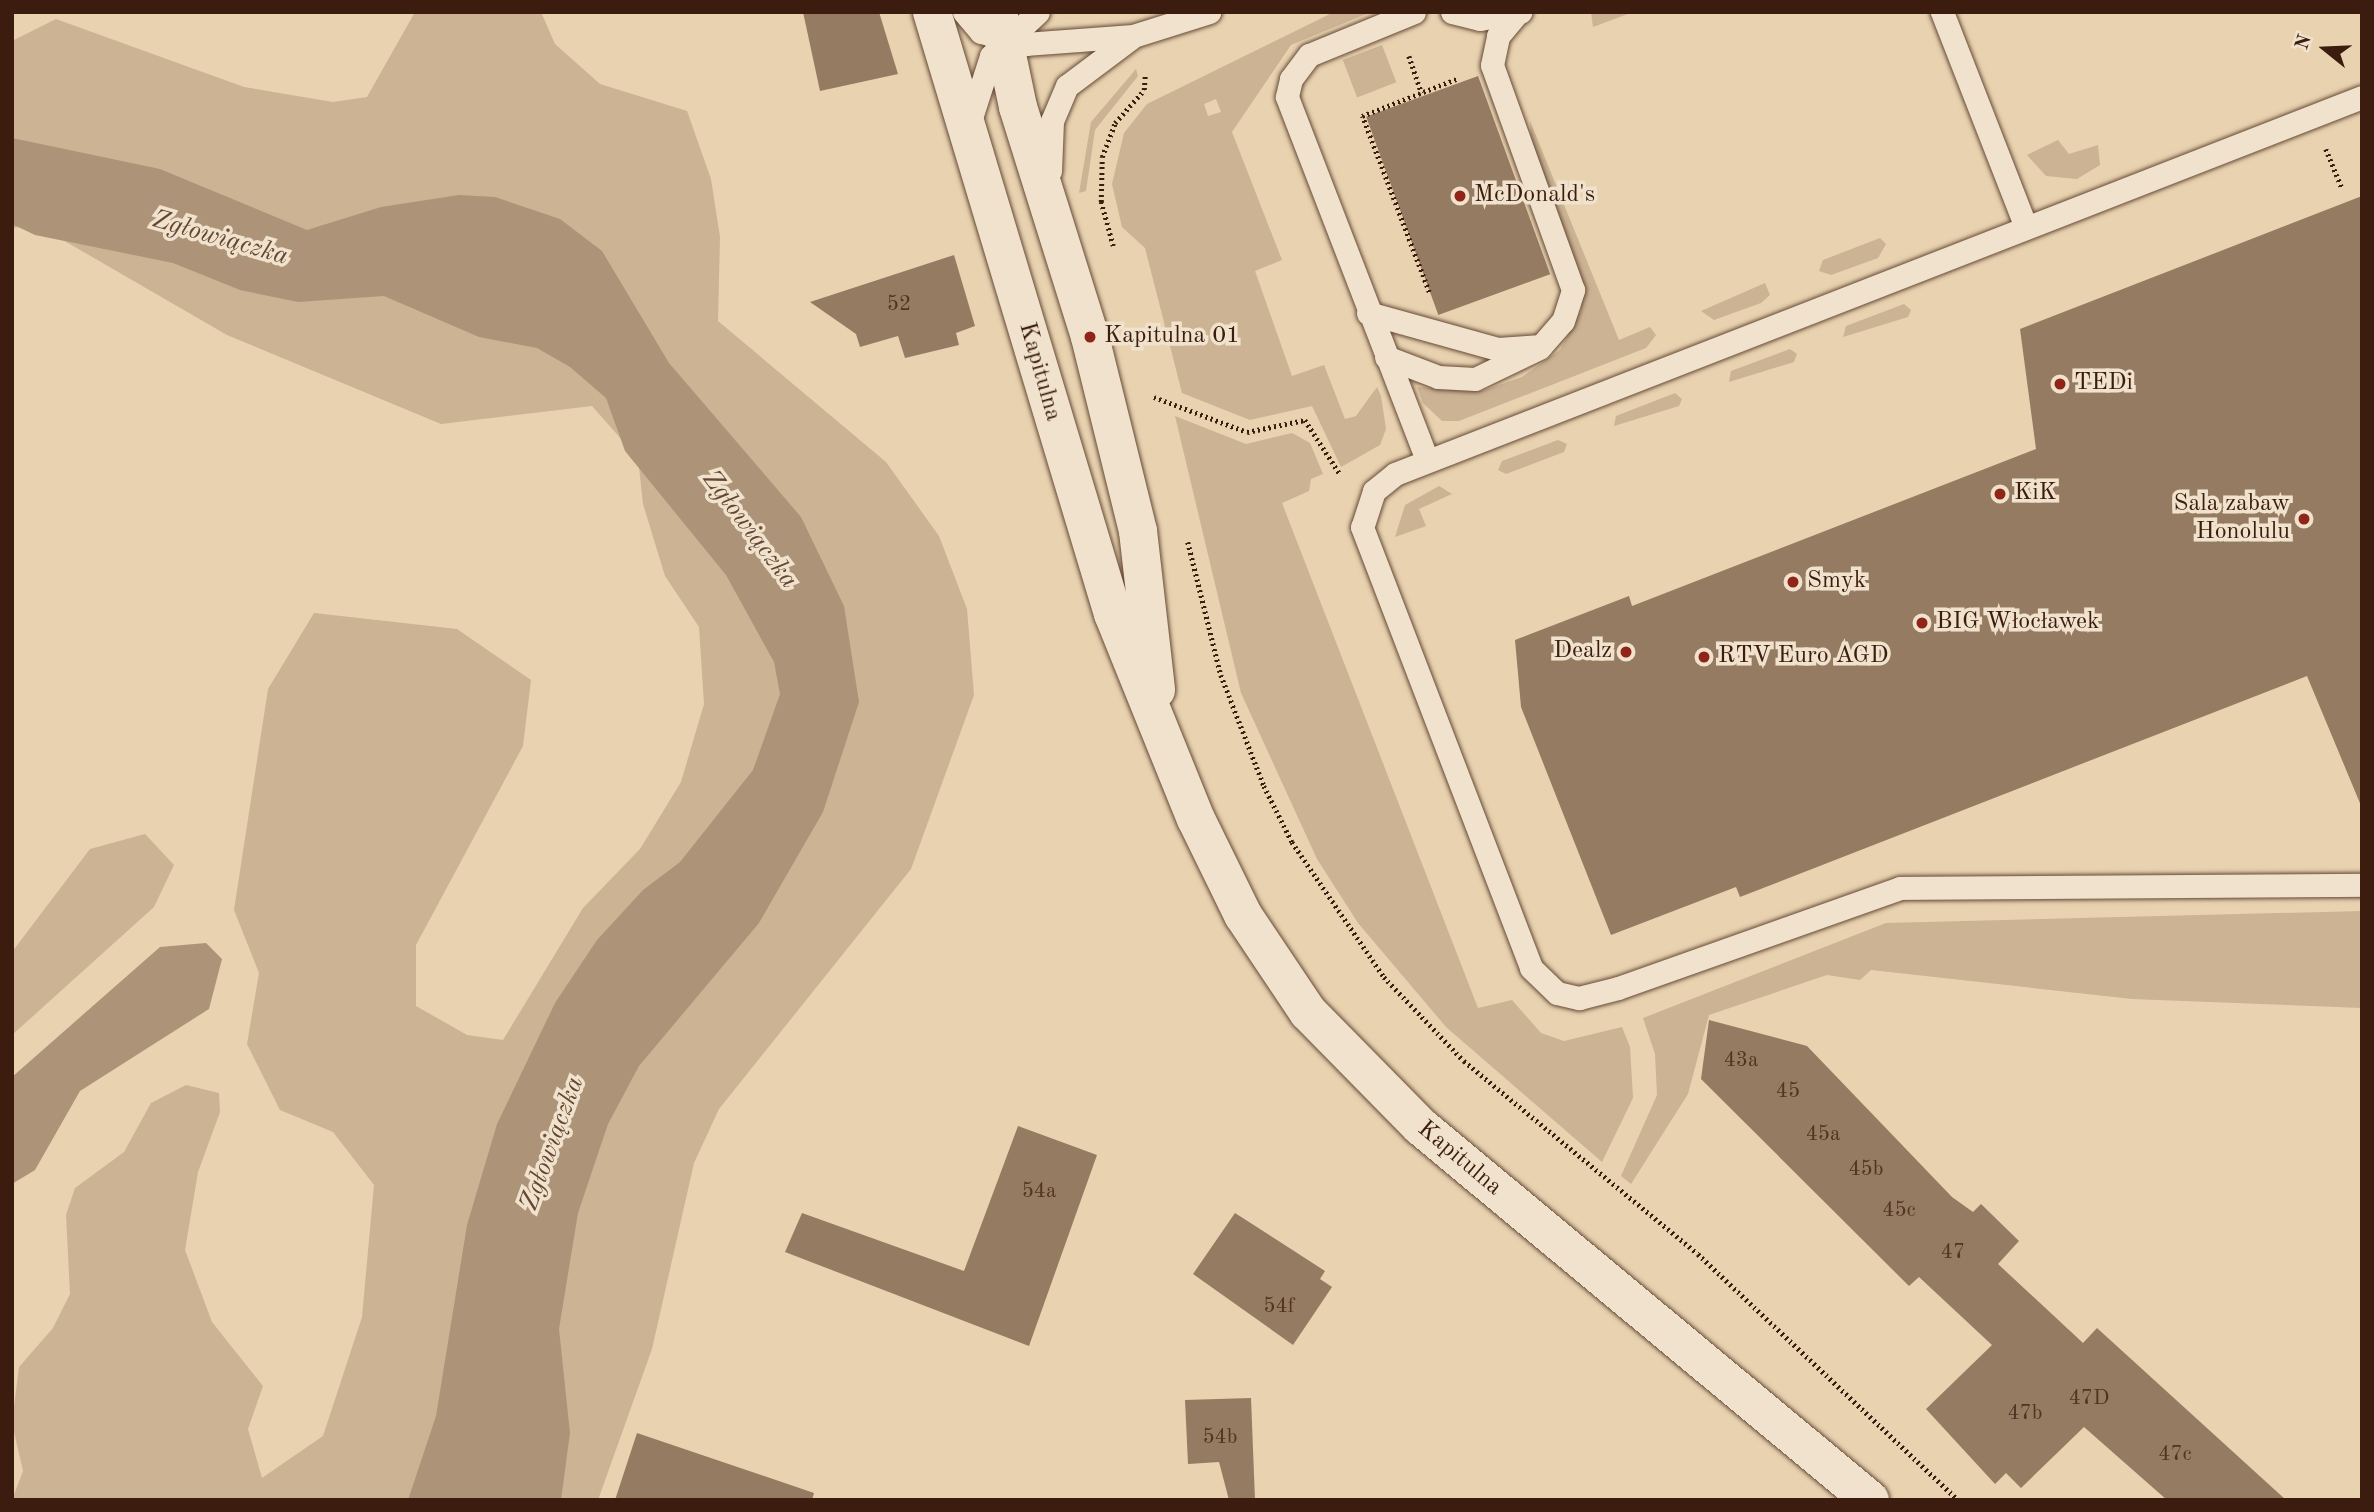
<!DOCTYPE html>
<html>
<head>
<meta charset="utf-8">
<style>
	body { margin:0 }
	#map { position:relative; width:2374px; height:1512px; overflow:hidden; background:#e8d2b0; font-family:"Old Standard TT",serif }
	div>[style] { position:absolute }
	.green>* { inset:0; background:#cbb394; transform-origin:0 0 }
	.water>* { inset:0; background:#ad9479 }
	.building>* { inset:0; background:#957b62; transform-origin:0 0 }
	.path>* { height:4.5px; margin-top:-2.25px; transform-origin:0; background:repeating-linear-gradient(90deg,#3b1c0e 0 2px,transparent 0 5.5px) }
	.roads { filter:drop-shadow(0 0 2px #664a36) drop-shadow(0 0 2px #664a36) }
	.lane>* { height:23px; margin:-11.5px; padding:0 11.5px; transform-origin:11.5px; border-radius:11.5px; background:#f0e2cc }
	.secondary>* { height:38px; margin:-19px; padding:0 19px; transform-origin:19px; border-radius:19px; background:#f0e2cc }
	.dots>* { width:19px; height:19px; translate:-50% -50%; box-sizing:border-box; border:4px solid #f0e2cc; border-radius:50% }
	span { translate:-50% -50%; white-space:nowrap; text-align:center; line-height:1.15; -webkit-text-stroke:7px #f0e2cc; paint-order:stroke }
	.number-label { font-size:21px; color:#523423 }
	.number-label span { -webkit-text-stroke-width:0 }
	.poi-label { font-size:24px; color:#3b1c0e }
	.left { translate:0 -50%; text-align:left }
	.right { translate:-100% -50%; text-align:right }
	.street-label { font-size:24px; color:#3b1c0e }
	.water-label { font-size:26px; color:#634633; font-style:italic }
	.frame { position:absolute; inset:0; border:14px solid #3b1c0e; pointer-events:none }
	.north { position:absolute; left:2290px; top:14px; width:70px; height:70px; -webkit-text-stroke:5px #f0e2cc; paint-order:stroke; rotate:288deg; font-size:19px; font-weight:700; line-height:28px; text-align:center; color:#3b1c0e }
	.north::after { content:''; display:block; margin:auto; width:24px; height:32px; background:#3b1c0e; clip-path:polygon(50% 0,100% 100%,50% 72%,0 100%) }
</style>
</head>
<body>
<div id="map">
	<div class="green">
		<div style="clip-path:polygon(415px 12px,541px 12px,555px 44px,600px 84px,687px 111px,711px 179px,720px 237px,718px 321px,886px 462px,939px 536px,967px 609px,974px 695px,911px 869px,719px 1109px,694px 1163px,652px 1349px,598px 1500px,12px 1500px,23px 1471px,12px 1423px,19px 1367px,53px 1328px,70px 1294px,66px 1215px,75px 1188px,124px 1152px,151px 1103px,186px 1085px,219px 1093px,220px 1112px,198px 1172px,185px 1250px,212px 1322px,263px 1386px,248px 1429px,262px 1478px,323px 1436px,362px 1317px,374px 1185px,333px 1132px,280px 1110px,247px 1044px,259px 973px,234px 910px,268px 689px,314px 613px,457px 629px,531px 680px,523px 746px,416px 945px,416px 1006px,467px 1035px,503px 1040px,583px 908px,640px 849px,681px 782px,704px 704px,699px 627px,665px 576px,643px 504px,638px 458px,592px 406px,441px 424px,227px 335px,37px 225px,12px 228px,12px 41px,56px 19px,244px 87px,333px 102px,367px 97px)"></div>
		<div style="clip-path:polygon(evenodd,1334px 12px,1371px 12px,1291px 45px,1232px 132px,1282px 260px,1255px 271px,1292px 376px,1324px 365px,1345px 419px,1356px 416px,1377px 387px,1381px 396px,1386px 429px,1380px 445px,1341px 467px,1312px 406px,1250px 420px,1182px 393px,1145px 248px,1122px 227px,1112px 184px,1124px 133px,1147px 104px,1334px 12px,1216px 99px,1221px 112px,1208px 116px,1204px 104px,1216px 99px)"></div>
		<div style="clip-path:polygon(1591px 12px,1633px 12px,1593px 27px)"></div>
		<div style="left:1382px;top:45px;width:40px;height:42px;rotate:69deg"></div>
		<div style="clip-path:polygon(1136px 69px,1138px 76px,1095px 130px,1086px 191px,1079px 193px,1091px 122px)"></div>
		<div style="clip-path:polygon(1530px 121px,1619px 340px,1650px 327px,1656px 335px,1646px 348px,1459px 421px,1442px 421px,1423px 403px,1417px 387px,1482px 391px,1522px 377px,1560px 350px,1581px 311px,1581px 276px,1532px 149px)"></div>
		<div style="clip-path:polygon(2058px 140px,2069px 154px,2098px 145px,2100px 165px,2077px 179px,2046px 176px,2027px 155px)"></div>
		<div style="clip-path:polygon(1880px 238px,1886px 244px,1878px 258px,1831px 275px,1819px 271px,1823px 260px)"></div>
		<div style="clip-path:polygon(1765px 283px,1770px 295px,1761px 303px,1714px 320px,1701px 311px)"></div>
		<div style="clip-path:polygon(1904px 304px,1911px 310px,1908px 317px,1843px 337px,1846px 326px)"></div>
		<div style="clip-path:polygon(1790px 349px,1797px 354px,1794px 362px,1729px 382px,1731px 371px)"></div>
		<div style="clip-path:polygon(1675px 393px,1682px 399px,1679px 406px,1614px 426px,1616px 416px)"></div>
		<div style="clip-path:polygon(1175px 416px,1246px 444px,1292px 433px,1310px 443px,1323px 474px,1311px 479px,1309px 491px,1282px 503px,1478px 1008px,1512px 1000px,1541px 1033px,1564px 1041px,1622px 1027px,1630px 1047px,1633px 1098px,1602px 1162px,1446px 1027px,1358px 923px,1317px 859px,1241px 693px)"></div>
		<div style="clip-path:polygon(1558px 440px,1567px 444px,1564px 452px,1506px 474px,1498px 470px,1502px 461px)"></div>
		<div style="clip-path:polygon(1439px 486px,1452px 494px,1419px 509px,1426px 526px,1395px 537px,1405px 505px)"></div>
		<div style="clip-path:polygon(145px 834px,174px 865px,154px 907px,12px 1035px,12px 952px,90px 849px)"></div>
		<div style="clip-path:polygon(2362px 911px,2362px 1008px,2132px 999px,1871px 970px,1860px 980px,1827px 975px,1709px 1015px,1688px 1094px,1631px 1184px,1621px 1176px,1657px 1095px,1655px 1054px,1643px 1018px,1886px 923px)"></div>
	</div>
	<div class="water">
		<div style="clip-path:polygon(12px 138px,160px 169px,307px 230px,381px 207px,459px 195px,495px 197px,560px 219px,602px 251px,669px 363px,801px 517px,844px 606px,859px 702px,823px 812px,759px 923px,639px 1066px,608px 1124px,578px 1213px,559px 1329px,570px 1433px,561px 1500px,408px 1500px,436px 1416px,467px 1225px,497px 1124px,555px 1003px,597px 940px,643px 890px,680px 862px,753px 770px,780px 694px,774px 662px,726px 575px,625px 451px,606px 398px,570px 367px,537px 348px,479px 337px,384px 296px,298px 302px,240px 290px,173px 263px,35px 235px,12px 224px)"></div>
		<div style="clip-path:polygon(206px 943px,222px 959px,209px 1009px,80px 1091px,35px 1170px,12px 1184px,12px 1077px,160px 947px)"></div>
	</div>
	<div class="building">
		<div style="clip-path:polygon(803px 12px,879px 12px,898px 74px,820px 91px)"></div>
		<div style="left:1478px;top:76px;width:211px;height:119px;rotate:70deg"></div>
		<div style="clip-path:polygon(2362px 196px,2362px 808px,2307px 676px,1740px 897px,1736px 887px,1611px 935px,1521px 707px,1515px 640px,1629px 596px,1632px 606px,2036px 449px,2020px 329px)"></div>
		<div style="clip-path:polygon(954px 255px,975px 326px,956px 333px,959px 345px,905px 358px,898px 336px,860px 347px,856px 334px,810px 302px)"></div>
		<div style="clip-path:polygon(1709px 1020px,1807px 1046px,1952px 1197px,1973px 1212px,1981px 1204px,2019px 1241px,1998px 1264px,2083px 1343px,2097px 1328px,2286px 1500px,2167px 1500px,2084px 1427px,2021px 1488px,2006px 1473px,1995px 1484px,1926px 1409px,1992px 1345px,1919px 1277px,1909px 1286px,1701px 1079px)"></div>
		<div style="clip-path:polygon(1018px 1126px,1097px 1155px,1029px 1346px,785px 1252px,802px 1213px,964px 1271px)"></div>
		<div style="clip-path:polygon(1235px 1213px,1325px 1271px,1320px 1279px,1332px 1287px,1293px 1345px,1193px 1274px)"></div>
		<div style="clip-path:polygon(1251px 1398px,1255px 1500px,1229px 1500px,1219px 1462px,1188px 1464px,1185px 1400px)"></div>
		<div style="clip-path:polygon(637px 1433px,814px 1493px,812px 1500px,615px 1500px)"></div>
	</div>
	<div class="path">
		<div style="left:1409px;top:56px;width:39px;rotate:71deg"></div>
		<div style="left:2326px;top:149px;width:42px;rotate:67.7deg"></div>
		<div style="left:1113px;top:246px;width:46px;rotate:-105.3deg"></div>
		<div style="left:1101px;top:202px;width:45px;rotate:-88.7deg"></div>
		<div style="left:1102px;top:157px;width:36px;rotate:-69deg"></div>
		<div style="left:1115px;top:123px;width:44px;rotate:-48.7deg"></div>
		<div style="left:1144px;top:90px;width:16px;rotate:-86deg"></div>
		<div style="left:1429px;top:292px;width:188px;rotate:-110.8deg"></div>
		<div style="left:1362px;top:116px;width:104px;rotate:-21.4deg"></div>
		<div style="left:1154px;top:397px;width:99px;rotate:20.6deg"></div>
		<div style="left:1247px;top:432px;width:59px;rotate:-11.7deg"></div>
		<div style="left:1305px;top:420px;width:64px;rotate:57.1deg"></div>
		<div style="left:1188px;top:542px;width:137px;rotate:76.1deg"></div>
		<div style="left:1221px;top:675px;width:119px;rotate:68.8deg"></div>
		<div style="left:1264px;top:786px;width:63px;rotate:63.4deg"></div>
		<div style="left:1292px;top:842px;width:163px;rotate:55.7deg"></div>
		<div style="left:1384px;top:977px;width:116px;rotate:46.4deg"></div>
		<div style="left:1464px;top:1061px;width:303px;rotate:39.5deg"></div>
		<div style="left:1698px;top:1254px;width:358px;rotate:43.4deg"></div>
	</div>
	<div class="roads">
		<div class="lane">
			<div style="left:964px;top:12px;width:26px;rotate:50deg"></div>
			<div style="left:981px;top:32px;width:46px;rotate:15.3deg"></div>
			<div style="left:1025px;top:44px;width:108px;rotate:-4.2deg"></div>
			<div style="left:1133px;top:36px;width:80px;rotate:-17.5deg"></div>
			<div style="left:1414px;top:12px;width:113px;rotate:157.7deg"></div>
			<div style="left:1309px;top:55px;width:30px;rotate:127deg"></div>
			<div style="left:1291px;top:79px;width:18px;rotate:103deg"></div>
			<div style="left:1287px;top:97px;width:389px;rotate:68.9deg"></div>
			<div style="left:1452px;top:12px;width:29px;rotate:14deg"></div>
			<div style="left:1480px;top:19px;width:41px;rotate:-9.9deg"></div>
			<div style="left:1942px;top:12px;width:231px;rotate:68.7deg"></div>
			<div style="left:2362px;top:97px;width:1038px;rotate:158.7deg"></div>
			<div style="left:1395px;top:474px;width:27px;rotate:141deg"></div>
			<div style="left:1374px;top:491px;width:38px;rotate:108deg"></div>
			<div style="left:1362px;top:527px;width:472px;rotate:69deg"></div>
			<div style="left:1531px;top:968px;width:36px;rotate:44deg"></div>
			<div style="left:1557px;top:993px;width:23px;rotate:13deg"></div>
			<div style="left:1579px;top:998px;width:40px;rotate:-14.4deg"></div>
			<div style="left:1618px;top:988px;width:299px;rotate:-19.5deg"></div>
			<div style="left:1900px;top:888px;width:462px;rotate:-0.4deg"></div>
			<div style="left:970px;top:121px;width:68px;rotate:-72.1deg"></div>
			<div style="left:991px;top:56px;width:64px;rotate:-43.1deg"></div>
			<div style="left:1050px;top:171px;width:50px;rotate:-87.7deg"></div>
			<div style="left:1052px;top:121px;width:38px;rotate:-67deg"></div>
			<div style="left:1067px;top:86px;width:80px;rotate:-36.9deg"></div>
			<div style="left:1368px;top:313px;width:135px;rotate:15.5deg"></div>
			<div style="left:1498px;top:349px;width:43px;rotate:-4deg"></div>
			<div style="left:1541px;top:346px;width:33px;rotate:-49deg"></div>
			<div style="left:1563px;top:321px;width:33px;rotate:-72deg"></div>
			<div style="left:1573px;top:290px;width:239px;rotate:-109.8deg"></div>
			<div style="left:1492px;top:65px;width:30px;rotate:-78deg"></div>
			<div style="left:1498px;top:36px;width:30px;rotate:-50deg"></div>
			<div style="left:1386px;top:357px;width:56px;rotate:21deg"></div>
			<div style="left:1438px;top:377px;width:37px;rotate:3deg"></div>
			<div style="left:1475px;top:379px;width:71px;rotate:-25.8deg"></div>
		</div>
		<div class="secondary">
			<div style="left:932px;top:12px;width:629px;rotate:73.27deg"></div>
			<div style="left:1113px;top:614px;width:221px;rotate:68deg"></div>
			<div style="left:1196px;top:819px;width:107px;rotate:63.9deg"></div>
			<div style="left:1243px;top:915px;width:117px;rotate:56.2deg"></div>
			<div style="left:1308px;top:1012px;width:160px;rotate:45.5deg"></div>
			<div style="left:1420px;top:1126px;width:585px;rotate:39.73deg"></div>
			<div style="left:998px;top:12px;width:97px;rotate:78.1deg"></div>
			<div style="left:1018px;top:107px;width:241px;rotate:72.6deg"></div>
			<div style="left:1090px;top:337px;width:200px;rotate:76.1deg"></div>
			<div style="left:1138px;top:531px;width:160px;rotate:83.5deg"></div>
		</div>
	</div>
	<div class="dots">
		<div style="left:1460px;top:196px;background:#8f2418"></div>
		<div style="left:1090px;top:337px;background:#8f2418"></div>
		<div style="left:2060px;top:384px;background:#8f2418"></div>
		<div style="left:2000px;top:494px;background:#8f2418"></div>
		<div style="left:2304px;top:519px;background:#8f2418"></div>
		<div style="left:1793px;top:582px;background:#8f2418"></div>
		<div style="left:1922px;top:623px;background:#8f2418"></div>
		<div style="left:1626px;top:652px;background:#8f2418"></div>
		<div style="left:1704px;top:657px;background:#8f2418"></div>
	</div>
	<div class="number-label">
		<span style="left:899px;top:305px">52</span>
		<span style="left:1741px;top:1061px">43a</span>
		<span style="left:1788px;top:1092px">45</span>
		<span style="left:1823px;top:1135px">45a</span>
		<span style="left:1866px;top:1170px">45b</span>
		<span style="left:1039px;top:1192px">54a</span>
		<span style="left:1899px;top:1211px">45c</span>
		<span style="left:1953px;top:1253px">47</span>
		<span style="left:1279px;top:1307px">54f</span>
		<span style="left:2089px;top:1399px">47D</span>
		<span style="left:2025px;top:1414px">47b</span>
		<span style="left:1220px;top:1438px">54b</span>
		<span style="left:2175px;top:1455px">47c</span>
	</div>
	<div class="poi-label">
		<span class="left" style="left:1474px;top:196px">McDonald's</span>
		<span class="left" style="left:1104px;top:337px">Kapitulna 01</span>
		<span class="left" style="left:2074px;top:384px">TEDi</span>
		<span class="left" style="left:2014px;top:494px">KiK</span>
		<span class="right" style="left:2290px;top:519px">Sala zabaw<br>Honolulu</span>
		<span class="left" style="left:1807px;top:582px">Smyk</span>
		<span class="left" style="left:1936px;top:623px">BIG Włocławek</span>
		<span class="right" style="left:1612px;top:652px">Dealz</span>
		<span class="left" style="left:1718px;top:657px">RTV Euro AGD</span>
	</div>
	<div class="street-label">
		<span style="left:1039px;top:372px;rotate:74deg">Kapitulna</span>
		<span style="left:1459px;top:1159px;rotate:40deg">Kapitulna</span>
	</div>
	<div class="water-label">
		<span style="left:220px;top:239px;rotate:16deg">Zgłowiączka</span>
		<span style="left:749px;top:530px;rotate:53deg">Zgłowiączka</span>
		<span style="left:553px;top:1144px;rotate:-70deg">Zgłowiączka</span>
	</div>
	<div class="frame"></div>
	<div class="north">N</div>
</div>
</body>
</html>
